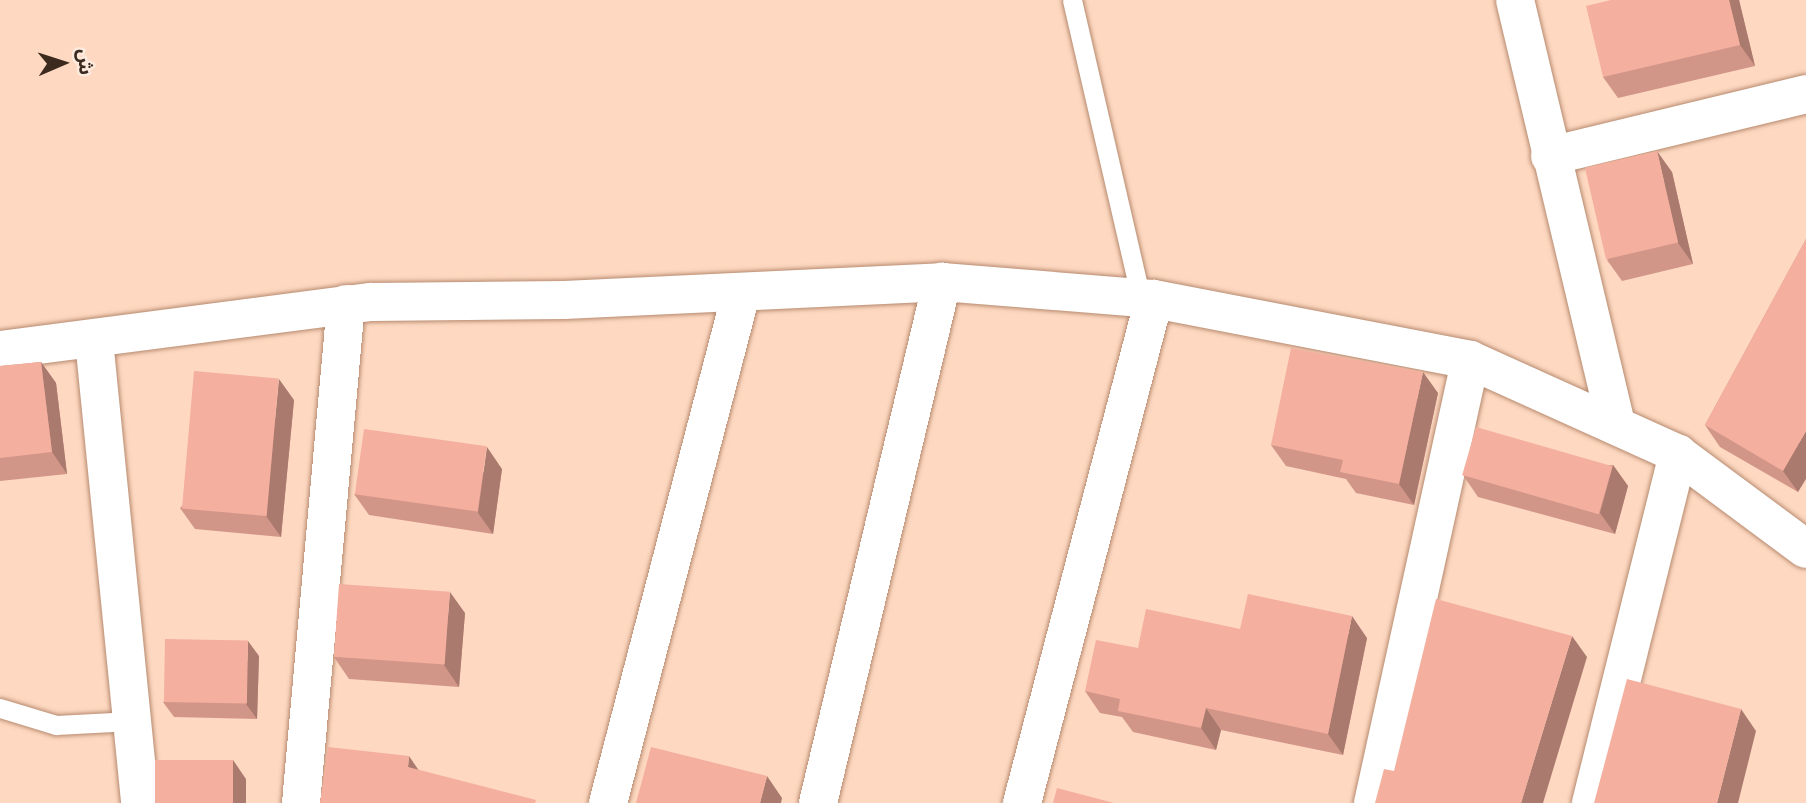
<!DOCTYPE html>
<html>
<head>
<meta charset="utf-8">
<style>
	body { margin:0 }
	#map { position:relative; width:1806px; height:803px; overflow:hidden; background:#fed8c1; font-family:"Source Sans 3","Noto Sans Arabic",sans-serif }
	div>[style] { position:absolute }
	.roads { filter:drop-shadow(0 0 2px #b68a6f) drop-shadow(0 0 2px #b68a6f) }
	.lane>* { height:19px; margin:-9.5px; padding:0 9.5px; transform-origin:9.5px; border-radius:9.5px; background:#fff }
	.street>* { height:38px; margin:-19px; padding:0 19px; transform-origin:19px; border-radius:19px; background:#fff }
	.wall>* { inset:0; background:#d29689 }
	.shaded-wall>* { inset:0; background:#ab7a6f }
	.building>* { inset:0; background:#f4af9f; transform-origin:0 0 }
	span { translate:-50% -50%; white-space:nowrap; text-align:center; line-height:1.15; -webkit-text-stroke:5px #fdeade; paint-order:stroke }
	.north { position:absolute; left:28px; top:28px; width:70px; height:70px; -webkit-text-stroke:5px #fdeade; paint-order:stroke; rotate:87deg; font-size:19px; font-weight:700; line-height:28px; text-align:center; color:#3c2a1f }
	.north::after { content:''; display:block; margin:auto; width:24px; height:32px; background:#3c2a1f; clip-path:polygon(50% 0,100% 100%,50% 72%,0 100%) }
</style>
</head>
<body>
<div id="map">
	<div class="roads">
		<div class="lane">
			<div style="left:1072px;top:0;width:306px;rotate:77deg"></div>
			<div style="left:0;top:708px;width:59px;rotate:16.9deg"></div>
			<div style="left:56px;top:725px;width:76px;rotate:-3deg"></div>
		</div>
		<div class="street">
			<div style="left:1515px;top:0;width:432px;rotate:76.6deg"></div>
			<div style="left:1550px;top:156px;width:263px;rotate:-13.6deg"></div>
			<div style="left:94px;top:340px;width:465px;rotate:84.3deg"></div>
			<div style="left:0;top:350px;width:374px;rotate:-7.4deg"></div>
			<div style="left:371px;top:302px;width:193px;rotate:-0.6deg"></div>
			<div style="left:564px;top:300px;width:378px;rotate:-2.7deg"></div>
			<div style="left:942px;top:282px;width:213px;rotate:4.6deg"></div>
			<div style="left:1154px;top:299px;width:322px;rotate:10.9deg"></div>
			<div style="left:1470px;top:360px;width:228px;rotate:24.3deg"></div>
			<div style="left:1678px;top:454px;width:159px;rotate:36.6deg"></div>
			<div style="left:301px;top:803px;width:501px;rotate:-84.85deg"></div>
			<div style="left:608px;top:803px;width:526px;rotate:-75.36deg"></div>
			<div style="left:818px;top:803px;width:536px;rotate:-76.61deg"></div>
			<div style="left:1022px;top:803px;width:521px;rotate:-75.32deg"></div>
			<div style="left:1373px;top:803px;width:453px;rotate:-77.6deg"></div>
			<div style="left:1591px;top:803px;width:360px;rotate:-76deg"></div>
		</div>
	</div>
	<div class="wall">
		<div style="clip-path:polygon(1611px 0,1739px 0,1755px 66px,1618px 98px,1603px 77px)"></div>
		<div style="clip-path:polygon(1672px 172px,1693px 264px,1622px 281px,1607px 260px)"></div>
		<div style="clip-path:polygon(1806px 239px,1798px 492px,1720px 447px,1705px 425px)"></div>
		<div style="clip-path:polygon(41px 362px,56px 383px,67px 474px,0 481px,0 366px)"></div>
		<div style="clip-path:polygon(1438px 393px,1414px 505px,1356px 493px,1346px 479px,1286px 466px,1271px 445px)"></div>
		<div style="clip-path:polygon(294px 400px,281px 537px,195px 529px,180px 508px)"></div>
		<div style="clip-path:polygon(1613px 465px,1628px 486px,1615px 534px,1478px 497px,1463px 475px)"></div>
		<div style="clip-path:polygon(502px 469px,493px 534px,369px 515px,354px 494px)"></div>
		<div style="clip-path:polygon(465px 613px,459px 687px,349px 679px,334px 657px)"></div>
		<div style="clip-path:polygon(1240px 629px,1367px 638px,1343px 755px,1221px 730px,1216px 750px,1133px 732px,1122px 717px,1100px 713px,1085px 691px,1138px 648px)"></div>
		<div style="clip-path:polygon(259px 656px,257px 719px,174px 717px,163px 702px)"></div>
	</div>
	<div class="shaded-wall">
		<div style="clip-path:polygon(1729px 0,1739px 0,1755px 66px,1740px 45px)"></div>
		<div style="clip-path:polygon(1657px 151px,1672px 172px,1693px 264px,1678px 243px)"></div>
		<div style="clip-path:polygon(41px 362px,56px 383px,67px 474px,52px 452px)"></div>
		<div style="clip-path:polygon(1423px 372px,1438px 393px,1414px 505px,1399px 484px)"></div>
		<div style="clip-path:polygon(279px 379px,294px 400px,281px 537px,266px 516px)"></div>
		<div style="clip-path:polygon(1806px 431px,1806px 479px,1798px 492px,1783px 471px)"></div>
		<div style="clip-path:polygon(487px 447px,502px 469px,493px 534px,478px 513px)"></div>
		<div style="clip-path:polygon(1613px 465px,1628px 486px,1615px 534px,1600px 513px)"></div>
		<div style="clip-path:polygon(450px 592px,465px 613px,459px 687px,444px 665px)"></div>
		<div style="clip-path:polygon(1352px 616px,1367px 638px,1343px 755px,1328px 734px)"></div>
		<div style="clip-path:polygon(1572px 636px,1587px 657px,1543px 803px,1521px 803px)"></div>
		<div style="clip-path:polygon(248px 641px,259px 656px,257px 719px,246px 704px)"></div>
		<div style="clip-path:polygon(1206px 708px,1221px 730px,1216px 750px,1201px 728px)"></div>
		<div style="clip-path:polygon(1741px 709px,1756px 731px,1738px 803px,1717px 803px)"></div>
		<div style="clip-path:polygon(409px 756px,424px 778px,408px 767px)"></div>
		<div style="clip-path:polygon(233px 760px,246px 779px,246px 803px,233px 803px)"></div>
		<div style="clip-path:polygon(767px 776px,782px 798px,781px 803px,760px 803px)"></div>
	</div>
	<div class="building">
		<div style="clip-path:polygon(1611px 0,1729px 0,1740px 45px,1603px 77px,1586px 6px)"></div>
		<div style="left:1657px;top:151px;width:94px;height:74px;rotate:77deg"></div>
		<div style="clip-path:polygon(1806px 239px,1806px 431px,1783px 471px,1705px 425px)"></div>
		<div style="clip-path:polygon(1291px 348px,1423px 372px,1399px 484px,1340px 472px,1343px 460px,1271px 445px)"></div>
		<div style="clip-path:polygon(41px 362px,52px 452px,0 458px,0 366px)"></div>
		<div style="left:194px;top:371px;width:85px;height:138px;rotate:5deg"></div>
		<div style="left:1476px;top:427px;width:142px;height:50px;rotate:16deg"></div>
		<div style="left:364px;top:429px;width:124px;height:66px;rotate:8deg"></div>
		<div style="left:339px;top:584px;width:111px;height:73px;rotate:4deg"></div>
		<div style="clip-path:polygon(1248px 594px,1352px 616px,1328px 734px,1206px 708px,1201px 728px,1118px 711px,1120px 699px,1085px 691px,1096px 640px,1138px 648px,1146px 609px,1240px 629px)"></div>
		<div style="clip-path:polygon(1436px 599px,1572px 636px,1521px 803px,1375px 803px,1384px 769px,1394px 771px)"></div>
		<div style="left:165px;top:639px;width:83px;height:63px;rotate:1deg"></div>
		<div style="clip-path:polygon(1627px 679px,1741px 709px,1717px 803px,1594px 803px)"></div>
		<div style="clip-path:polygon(328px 747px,409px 756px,408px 767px,536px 800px,535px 803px,320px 803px)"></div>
		<div style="clip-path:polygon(651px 747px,767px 776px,760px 803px,636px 803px)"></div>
		<div style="left:155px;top:760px;width:78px;height:43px"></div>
		<div style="clip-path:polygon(1057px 788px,1114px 803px,1053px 803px)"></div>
	</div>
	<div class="north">ش</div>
</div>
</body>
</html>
